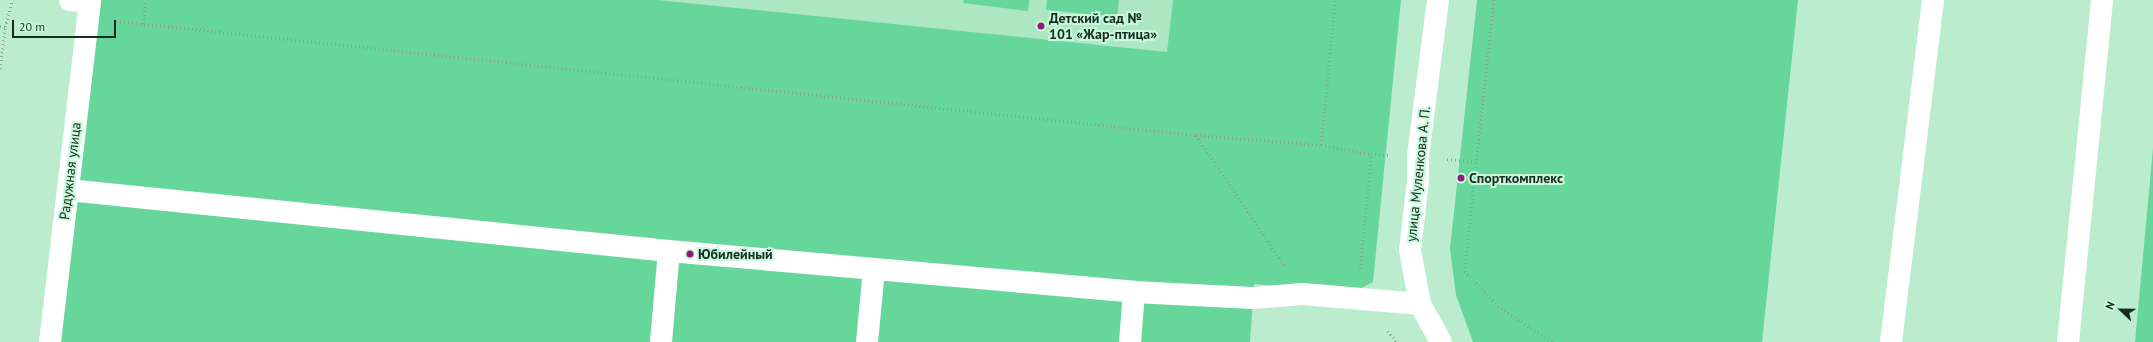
<!DOCTYPE html>
<html>
<head>
<meta charset="utf-8">
<style>
	body { margin:0 }
	#map { position:relative; width:2153px; height:342px; overflow:hidden; background:#bbecce; font-family:"PT Sans",sans-serif }
	div>[style] { position:absolute }
	.built>* { inset:0; background:#ace6c3 }
	.green>* { inset:0; background:#66d69a }
	.path>* { height:2.5px; margin-top:-1.25px; transform-origin:0; background:repeating-linear-gradient(90deg,#82a992 0 1px,transparent 0 4px) }
	.minor>* { height:22px; margin:-11px; padding:0 11px; transform-origin:11px; border-radius:11px; background:#fff }
	.dots>* { width:11px; height:11px; translate:-50% -50%; box-sizing:border-box; border:2px solid #c8fadb; border-radius:50% }
	span { translate:-50% -50%; white-space:nowrap; text-align:center; line-height:1.15; -webkit-text-stroke:4px #c8fadb; paint-order:stroke }
	.poi-label { font-size:14px; color:#182c21; font-weight:700 }
	.left { translate:0 -50%; text-align:left }
	.street-label { font-size:14px; color:#182c21 }
	.north { position:absolute; left:2101px; top:290px; width:40px; height:40px; -webkit-text-stroke:3px #c8fadb; paint-order:stroke; rotate:292deg; font-size:11px; font-weight:700; line-height:16px; text-align:center; color:#182c21 }
	.north::after { content:''; display:block; margin:auto; width:14px; height:18px; background:#182c21; clip-path:polygon(50% 0,100% 100%,50% 72%,0 100%) }
	.scale { position:absolute; left:12px; top:20px; width:104px; height:18px; box-sizing:border-box; border:2px solid #182c21; border-top:0; padding-left:5px; font-size:12px; line-height:14px; white-space:nowrap; color:#182c21; -webkit-text-stroke:3px #c8fadb; paint-order:stroke }
</style>
</head>
<body>
<div id="map">
	<div class="built">
		<div style="clip-path:polygon(658px 0,1173px 0,1167px 52px)"></div>
	</div>
	<div class="green">
		<div style="clip-path:polygon(99px 0,658px 0,1167px 52px,1173px 0,1401px 0,1373px 282px,1354px 292px,1254px 284px,1250px 342px,59px 342px)"></div>
		<div style="clip-path:polygon(964px 0,1029px 0,1028px 11px,963px 3px)"></div>
		<div style="clip-path:polygon(1047px 0,1119px 0,1117px 17px,1046px 10px)"></div>
		<div style="clip-path:polygon(1477px 0,1798px 0,1762px 342px,1473px 342px,1456px 295px,1450px 249px)"></div>
		<div style="clip-path:polygon(2153px 148px,2153px 342px,2135px 342px)"></div>
	</div>
	<div class="path">
		<div style="left:1494px;top:0;width:273px;rotate:96.1deg"></div>
		<div style="left:1465px;top:271px;width:48px;rotate:46.7deg"></div>
		<div style="left:1498px;top:306px;width:65px;rotate:33.7deg"></div>
		<div style="left:116px;top:21px;width:1086px;rotate:6.03deg"></div>
		<div style="left:1196px;top:135px;width:125px;rotate:4.6deg"></div>
		<div style="left:1321px;top:145px;width:51px;rotate:10.2deg"></div>
		<div style="left:1371px;top:154px;width:17px;rotate:3deg"></div>
		<div style="left:143px;top:24px;width:24px;rotate:-83deg"></div>
		<div style="left:0;top:26px;width:5px;rotate:11deg"></div>
		<div style="left:0;top:69px;width:42px;rotate:-83.2deg"></div>
		<div style="left:5px;top:27px;width:28px;rotate:-75deg"></div>
		<div style="left:1196px;top:135px;width:157px;rotate:55.9deg"></div>
		<div style="left:1321px;top:145px;width:146px;rotate:-84.5deg"></div>
		<div style="left:1447px;top:159px;width:29px;rotate:6deg"></div>
		<div style="left:1360px;top:269px;width:116px;rotate:-84.5deg"></div>
		<div style="left:1388px;top:331px;width:14px;rotate:51deg"></div>
	</div>
	<div class="minor">
		<div style="left:70px;top:0;width:19px;rotate:6deg"></div>
		<div style="left:1438px;top:0;width:157px;rotate:97.3deg"></div>
		<div style="left:1418px;top:156px;width:25px;rotate:90deg"></div>
		<div style="left:1418px;top:181px;width:69px;rotate:96.6deg"></div>
		<div style="left:1410px;top:250px;width:55px;rotate:79.5deg"></div>
		<div style="left:1420px;top:304px;width:43px;rotate:61.1deg"></div>
		<div style="left:68px;top:190px;width:604px;rotate:5.8deg"></div>
		<div style="left:669px;top:251px;width:467px;rotate:5deg"></div>
		<div style="left:1134px;top:292px;width:119px;rotate:2.9deg"></div>
		<div style="left:1253px;top:298px;width:50px;rotate:-4.6deg"></div>
		<div style="left:1303px;top:294px;width:117px;rotate:4.9deg"></div>
		<div style="left:50px;top:342px;width:344px;rotate:-83.3deg"></div>
		<div style="left:661px;top:342px;width:91px;rotate:-85deg"></div>
		<div style="left:867px;top:342px;width:73px;rotate:-84.5deg"></div>
		<div style="left:1130px;top:342px;width:50px;rotate:-85.4deg"></div>
		<div style="left:1891px;top:342px;width:345px;rotate:-83deg"></div>
		<div style="left:2068px;top:342px;width:344px;rotate:-84.3deg"></div>
	</div>
	<div class="dots">
		<div style="left:1041px;top:26px;background:#901a79"></div>
		<div style="left:1461px;top:178px;background:#901a79"></div>
		<div style="left:690px;top:254px;background:#901a79"></div>
	</div>
	<div class="poi-label">
		<span class="left" style="left:1049px;top:26px">Детский сад №<br>101 «Жар-птица»</span>
		<span class="left" style="left:1469px;top:178px">Спорткомплекс</span>
		<span class="left" style="left:698px;top:254px">Юбилейный</span>
	</div>
	<div class="street-label">
		<span style="left:70px;top:171px;rotate:-83deg">Радужная улица</span>
		<span style="left:1418px;top:174px;rotate:-84deg">улица Муленкова А. П.</span>
	</div>
	<div class="north">N</div>
	<div class="scale">20 m</div>
</div>
</body>
</html>
